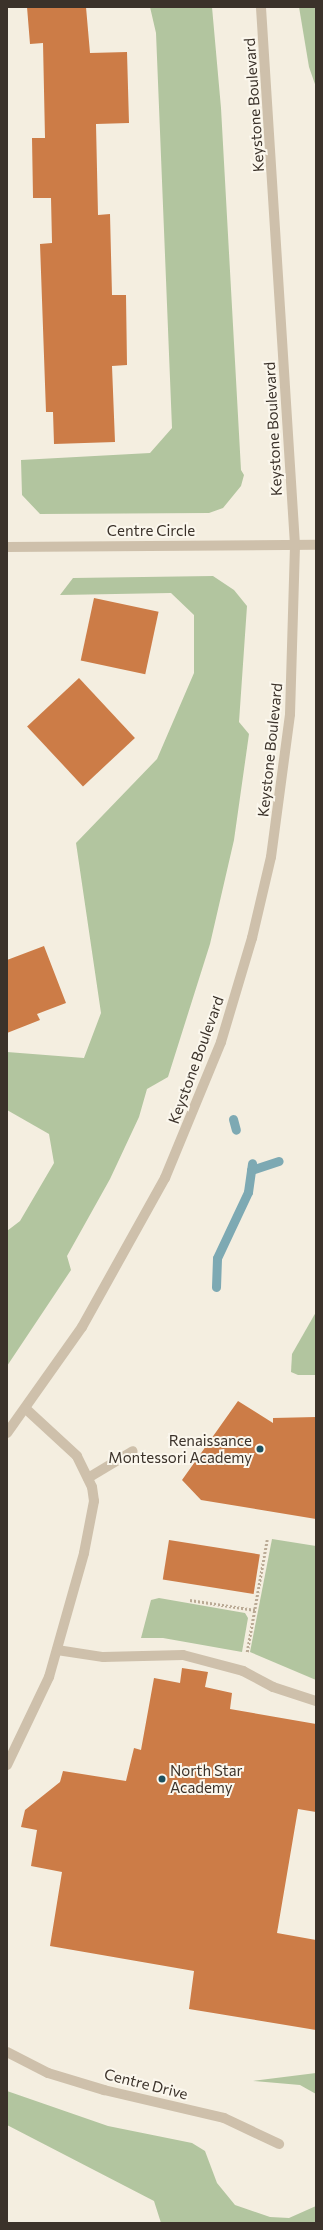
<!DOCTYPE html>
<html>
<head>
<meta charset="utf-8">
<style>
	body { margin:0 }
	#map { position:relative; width:323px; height:2230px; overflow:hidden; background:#f4eee0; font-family:Commissioner,sans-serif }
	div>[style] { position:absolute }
	.green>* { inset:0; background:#b2c59f }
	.stream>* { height:9px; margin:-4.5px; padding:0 4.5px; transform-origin:4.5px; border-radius:4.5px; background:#7da9b3 }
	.building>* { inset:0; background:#cc7c47; transform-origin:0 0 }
	.path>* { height:2.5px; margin-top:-1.25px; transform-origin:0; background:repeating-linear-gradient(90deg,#baaa95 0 2px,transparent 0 4px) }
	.minor>* { height:10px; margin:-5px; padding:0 5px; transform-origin:5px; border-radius:5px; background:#cec0ab }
	.dots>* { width:11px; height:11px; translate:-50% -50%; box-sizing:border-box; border:2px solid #fbf7ed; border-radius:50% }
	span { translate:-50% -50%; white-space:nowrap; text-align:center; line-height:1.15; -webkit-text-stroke:4px #fbf7ed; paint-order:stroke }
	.street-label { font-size:15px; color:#3b322a }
	.poi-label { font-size:15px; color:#3b322a }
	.right { translate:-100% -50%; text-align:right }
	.left { translate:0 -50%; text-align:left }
	.frame { position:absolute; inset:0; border:8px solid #3b322a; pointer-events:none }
</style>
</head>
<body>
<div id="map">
	<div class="green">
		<div style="clip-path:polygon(150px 7px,212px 7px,221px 108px,241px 470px,244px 475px,241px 486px,223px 508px,209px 513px,40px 514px,22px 495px,21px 460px,150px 453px,172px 428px,156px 33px)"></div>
		<div style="clip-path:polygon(299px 7px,316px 7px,316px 87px,309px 67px)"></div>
		<div style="clip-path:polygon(213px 576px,234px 590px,247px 606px,239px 722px,249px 734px,234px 840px,210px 944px,168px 1077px,147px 1089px,139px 1117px,110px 1179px,67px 1256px,71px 1270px,7px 1366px,7px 1231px,20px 1221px,54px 1163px,49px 1134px,7px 1110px,7px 1052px,84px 1058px,101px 1013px,76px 843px,157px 759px,194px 673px,194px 615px,171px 593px,60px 595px,73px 578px)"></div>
		<div style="clip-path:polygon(316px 1312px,316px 1375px,298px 1375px,291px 1372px,292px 1354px)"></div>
		<div style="clip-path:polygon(272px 1539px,316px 1546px,316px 1680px,250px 1652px)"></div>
		<div style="clip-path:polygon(159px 1598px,245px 1613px,248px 1618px,242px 1652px,163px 1638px,141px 1638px,151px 1600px)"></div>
		<div style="clip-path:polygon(316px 2073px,316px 2094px,300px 2085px,253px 2081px)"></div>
		<div style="clip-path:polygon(7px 2091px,108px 2126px,192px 2143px,205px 2151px,217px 2183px,235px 2205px,270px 2217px,289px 2218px,316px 2206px,316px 2223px,161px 2223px,154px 2201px,7px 2125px)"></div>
	</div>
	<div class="stream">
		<div style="left:233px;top:1119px;width:11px;rotate:75deg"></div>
		<div style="left:251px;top:1170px;width:29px;rotate:-18deg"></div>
		<div style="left:216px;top:1287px;width:29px;rotate:-88deg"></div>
		<div style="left:217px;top:1258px;width:73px;rotate:-64.8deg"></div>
		<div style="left:248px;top:1192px;width:29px;rotate:-82deg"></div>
	</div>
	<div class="building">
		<div style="clip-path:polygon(27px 7px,86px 7px,90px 53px,127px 52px,129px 123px,96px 124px,98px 215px,110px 214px,112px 295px,126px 295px,127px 365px,112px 366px,115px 442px,54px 444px,53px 412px,46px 412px,40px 244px,52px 243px,51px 198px,33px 198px,32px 138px,45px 138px,43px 43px,30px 44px)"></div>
		<div style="left:94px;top:598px;width:66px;height:64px;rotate:12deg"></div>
		<div style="left:79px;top:678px;width:82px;height:71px;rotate:47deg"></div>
		<div style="clip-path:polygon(44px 946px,66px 1003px,37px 1014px,40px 1020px,7px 1033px,7px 960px)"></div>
		<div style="clip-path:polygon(238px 1401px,273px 1423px,273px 1418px,316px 1417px,316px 1519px,201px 1500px,182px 1480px)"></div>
		<div style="left:169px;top:1540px;width:92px;height:40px;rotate:9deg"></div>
		<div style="clip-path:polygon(182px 1668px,208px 1672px,205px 1687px,232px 1693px,230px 1709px,316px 1724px,316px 1812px,298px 1809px,277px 1933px,316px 1940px,316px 2030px,189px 2009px,194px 1971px,50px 1946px,62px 1872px,31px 1866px,37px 1830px,21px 1827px,25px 1810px,60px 1782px,63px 1771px,126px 1781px,134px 1748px,141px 1750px,154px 1678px,180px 1683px)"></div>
	</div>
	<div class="path">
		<div style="left:190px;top:1600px;width:66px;rotate:8.7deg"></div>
		<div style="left:247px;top:1652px;width:114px;rotate:-79.9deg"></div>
	</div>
	<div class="minor">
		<div style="left:7px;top:547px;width:309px;rotate:-0.4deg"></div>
		<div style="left:7px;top:1433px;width:130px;rotate:-54.7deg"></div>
		<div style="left:82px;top:1327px;width:171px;rotate:-60.9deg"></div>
		<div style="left:165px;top:1178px;width:147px;rotate:-67.6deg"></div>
		<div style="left:221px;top:1042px;width:109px;rotate:-73.4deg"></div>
		<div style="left:252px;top:938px;width:83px;rotate:-76.8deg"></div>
		<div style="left:271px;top:857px;width:144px;rotate:-82.4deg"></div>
		<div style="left:290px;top:714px;width:169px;rotate:-88.3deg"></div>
		<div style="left:295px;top:545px;width:539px;rotate:-93.62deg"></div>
		<div style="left:88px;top:1478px;width:52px;rotate:-31deg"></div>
		<div style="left:57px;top:1650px;width:47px;rotate:8.7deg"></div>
		<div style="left:103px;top:1657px;width:80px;rotate:-1.4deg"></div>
		<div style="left:183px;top:1655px;width:62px;rotate:14.9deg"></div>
		<div style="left:243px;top:1671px;width:34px;rotate:28deg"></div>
		<div style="left:273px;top:1687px;width:45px;rotate:18deg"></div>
		<div style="left:7px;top:1765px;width:98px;rotate:-64.5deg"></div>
		<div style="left:49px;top:1677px;width:129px;rotate:-74.2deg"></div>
		<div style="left:84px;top:1553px;width:53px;rotate:-79.1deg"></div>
		<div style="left:94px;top:1501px;width:14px;rotate:-98deg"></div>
		<div style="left:92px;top:1487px;width:34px;rotate:-116deg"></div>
		<div style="left:77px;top:1456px;width:69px;rotate:-137.3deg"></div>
		<div style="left:7px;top:2052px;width:46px;rotate:27.1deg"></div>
		<div style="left:48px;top:2073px;width:59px;rotate:16.9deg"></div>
		<div style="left:104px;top:2090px;width:123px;rotate:13.1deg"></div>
		<div style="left:224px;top:2118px;width:61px;rotate:25.3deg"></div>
	</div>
	<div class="dots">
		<div style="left:260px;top:1449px;background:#1d515f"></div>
		<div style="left:162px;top:1779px;background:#1d515f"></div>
	</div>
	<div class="street-label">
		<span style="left:254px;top:105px;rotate:-94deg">Keystone Boulevard</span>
		<span style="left:273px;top:429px;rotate:-93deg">Keystone Boulevard</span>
		<span style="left:151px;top:531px">Centre Circle</span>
		<span style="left:270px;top:750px;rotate:-84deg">Keystone Boulevard</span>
		<span style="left:196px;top:1060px;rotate:-70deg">Keystone Boulevard</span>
		<span style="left:146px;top:2084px;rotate:14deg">Centre Drive</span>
	</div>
	<div class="poi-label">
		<span class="right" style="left:252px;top:1449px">Renaissance<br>Montessori Academy</span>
		<span class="left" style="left:170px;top:1779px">North Star<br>Academy</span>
	</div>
	<div class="frame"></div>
</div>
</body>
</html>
